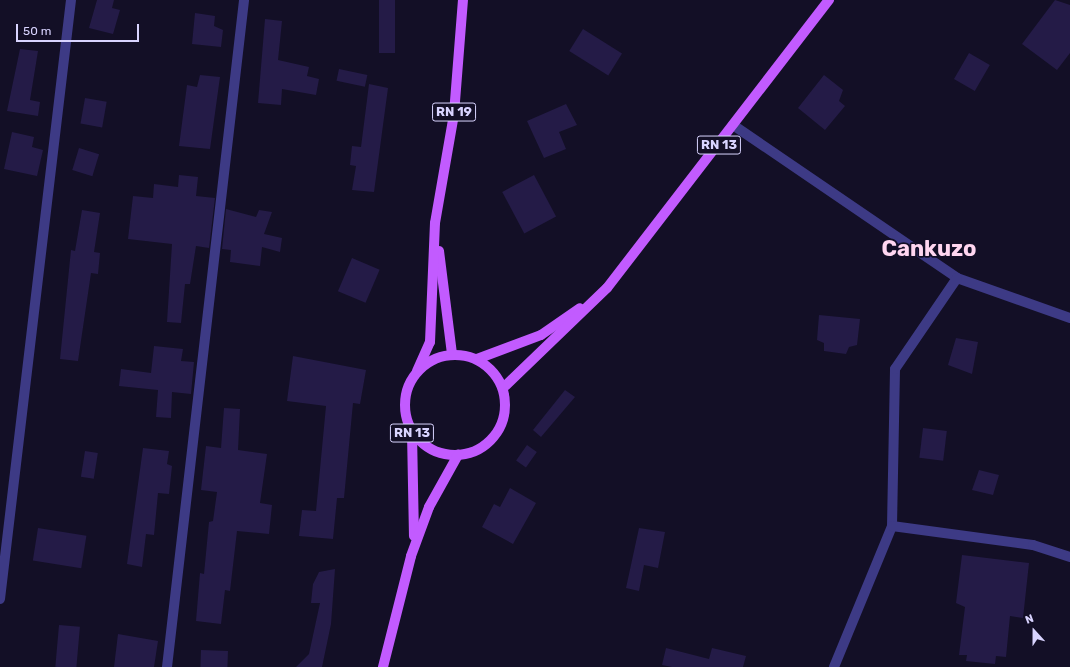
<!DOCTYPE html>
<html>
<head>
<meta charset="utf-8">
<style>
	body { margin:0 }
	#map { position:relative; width:1070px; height:667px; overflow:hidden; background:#130f26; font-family:Rubik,sans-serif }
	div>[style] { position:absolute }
	.building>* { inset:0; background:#241b47; transform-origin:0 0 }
	.minor>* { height:10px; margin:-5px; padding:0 5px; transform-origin:5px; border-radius:5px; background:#3d3a85 }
	.major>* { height:10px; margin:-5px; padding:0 5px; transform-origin:5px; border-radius:5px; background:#c25bff }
	.major>.ring { margin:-5px; padding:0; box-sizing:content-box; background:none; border:10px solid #c25bff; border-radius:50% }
	span { translate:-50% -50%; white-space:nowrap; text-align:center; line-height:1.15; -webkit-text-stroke:3.5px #130f26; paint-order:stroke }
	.shield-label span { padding:1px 3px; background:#130f26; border:1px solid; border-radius:3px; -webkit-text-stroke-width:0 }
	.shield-label { font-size:13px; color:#d9d4ff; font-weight:700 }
	.town-label { font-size:22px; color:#ffd6f0; font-weight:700 }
	.north { position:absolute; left:1014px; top:611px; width:40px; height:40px; -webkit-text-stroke:3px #130f26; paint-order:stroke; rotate:339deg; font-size:11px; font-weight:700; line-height:16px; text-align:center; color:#d9d4ff }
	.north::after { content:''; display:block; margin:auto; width:14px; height:18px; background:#d9d4ff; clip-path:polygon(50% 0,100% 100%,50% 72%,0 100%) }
	.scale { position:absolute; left:16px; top:24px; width:123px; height:18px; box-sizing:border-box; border:2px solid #d9d4ff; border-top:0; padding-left:5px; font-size:12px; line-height:14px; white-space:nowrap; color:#d9d4ff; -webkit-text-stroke:3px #130f26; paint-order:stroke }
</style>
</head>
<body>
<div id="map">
	<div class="building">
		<div style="clip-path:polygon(97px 0,114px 0,112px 8px,120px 10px,113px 34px,89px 28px)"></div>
		<div style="left:379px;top:0;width:16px;height:53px"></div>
		<div style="clip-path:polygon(1055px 0,1070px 5px,1070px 53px,1057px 70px,1022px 44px)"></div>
		<div style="clip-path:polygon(195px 13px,215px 16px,214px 26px,223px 30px,221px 47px,192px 44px)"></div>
		<div style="clip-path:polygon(265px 19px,282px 21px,278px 60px,309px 67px,307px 76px,319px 79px,316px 95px,282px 89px,281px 105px,258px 103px)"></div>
		<div style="left:583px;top:29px;width:46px;height:26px;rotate:32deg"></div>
		<div style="clip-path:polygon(20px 49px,38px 51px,30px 100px,40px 102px,38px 116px,7px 111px)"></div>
		<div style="left:969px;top:53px;width:24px;height:30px;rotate:30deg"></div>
		<div style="left:339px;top:69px;width:29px;height:12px;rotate:12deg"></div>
		<div style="clip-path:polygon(200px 75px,220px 77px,210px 149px,179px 146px,187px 85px,197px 87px)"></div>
		<div style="clip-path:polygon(824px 75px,843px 90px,839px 101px,845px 106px,825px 130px,798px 108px)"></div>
		<div style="clip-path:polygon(369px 84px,388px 88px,374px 192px,352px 190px,356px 166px,350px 165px,352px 146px,361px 147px)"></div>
		<div style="left:85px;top:98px;width:22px;height:26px;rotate:10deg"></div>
		<div style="clip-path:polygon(566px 104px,577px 125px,559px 132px,566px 149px,544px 158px,527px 121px)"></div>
		<div style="clip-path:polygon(12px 132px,34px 137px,32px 147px,43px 150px,37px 176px,4px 169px)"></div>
		<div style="left:79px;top:148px;width:21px;height:23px;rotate:17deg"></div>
		<div style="clip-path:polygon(179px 175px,198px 177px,196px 196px,215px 198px,209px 248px,196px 246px,190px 284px,185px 284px,181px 323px,167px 322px,172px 244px,128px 239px,133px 196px,153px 198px,154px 184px,178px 187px)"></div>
		<div style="left:534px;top:175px;width:47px;height:36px;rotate:62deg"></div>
		<div style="clip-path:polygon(226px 209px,256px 217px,259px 210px,272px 212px,264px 234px,282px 238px,280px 252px,262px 247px,260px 266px,230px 262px,231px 250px,222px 249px)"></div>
		<div style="clip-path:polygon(82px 210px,100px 213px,94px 252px,100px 253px,98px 274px,91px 273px,78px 361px,60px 359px,71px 250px,75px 251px)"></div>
		<div style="left:352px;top:258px;width:30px;height:36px;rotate:23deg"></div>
		<div style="clip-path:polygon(819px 315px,860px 319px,857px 345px,849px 347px,846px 354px,824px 351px,824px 343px,817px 340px)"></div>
		<div style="clip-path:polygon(956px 338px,978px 342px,972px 374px,948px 365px)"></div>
		<div style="clip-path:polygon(154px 346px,183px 349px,181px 361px,194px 362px,191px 394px,172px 392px,171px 418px,156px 417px,158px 390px,119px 386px,121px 369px,151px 373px)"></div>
		<div style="clip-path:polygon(293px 356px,366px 370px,360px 404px,353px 403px,344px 498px,337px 498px,333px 539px,299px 536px,302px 510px,316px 511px,326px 406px,287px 401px)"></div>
		<div style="clip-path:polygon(565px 390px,575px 397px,541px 437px,533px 430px)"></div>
		<div style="clip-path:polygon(224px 408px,240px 409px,238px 450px,267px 454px,260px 503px,272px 505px,269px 534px,237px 531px,230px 591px,225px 590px,221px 624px,196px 621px,200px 573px,204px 574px,209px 522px,213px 521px,217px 492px,201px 490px,206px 446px,221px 448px)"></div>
		<div style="left:923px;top:428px;width:24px;height:30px;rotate:7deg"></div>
		<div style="left:527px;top:445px;width:12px;height:19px;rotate:35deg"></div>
		<div style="clip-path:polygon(143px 448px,169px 451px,167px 464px,172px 466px,169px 494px,158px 493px,154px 535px,146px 534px,142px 567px,127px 564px)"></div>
		<div style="left:85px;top:451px;width:13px;height:26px;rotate:9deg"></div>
		<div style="clip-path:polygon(979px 470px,999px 475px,993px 495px,972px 490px)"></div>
		<div style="clip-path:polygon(510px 488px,536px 503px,513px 544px,482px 527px,494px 504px,500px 507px)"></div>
		<div style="left:38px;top:528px;width:49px;height:33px;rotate:9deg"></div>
		<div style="clip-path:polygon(639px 528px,665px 532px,658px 568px,644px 565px,639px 591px,626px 588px)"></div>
		<div style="clip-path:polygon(962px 555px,1029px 563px,1023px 618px,1010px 616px,1006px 657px,996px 656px,995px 664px,966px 661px,967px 655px,959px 655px,965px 607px,956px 603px)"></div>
		<div style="clip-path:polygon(335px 569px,331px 624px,322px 667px,296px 667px,309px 654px,320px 603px,311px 603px,313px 584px,319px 572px)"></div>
		<div style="left:59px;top:625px;width:21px;height:42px;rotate:5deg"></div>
		<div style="clip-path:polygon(118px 634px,158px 641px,154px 667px,114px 667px)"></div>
		<div style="clip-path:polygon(666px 648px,709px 659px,712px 648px,746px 656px,743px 667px,672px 667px,662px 665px)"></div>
		<div style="left:201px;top:650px;width:27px;height:17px;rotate:2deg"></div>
	</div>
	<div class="minor">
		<div style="left:733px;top:125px;width:271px;rotate:34.3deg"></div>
		<div style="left:957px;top:278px;width:120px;rotate:19.5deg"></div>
		<div style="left:892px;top:526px;width:157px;rotate:-88.9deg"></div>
		<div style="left:895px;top:369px;width:110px;rotate:-55.7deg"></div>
		<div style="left:0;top:599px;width:603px;rotate:-83.24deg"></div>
		<div style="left:167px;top:667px;width:671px;rotate:-83.41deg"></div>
		<div style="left:834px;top:667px;width:152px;rotate:-67.6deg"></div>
		<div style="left:892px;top:526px;width:142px;rotate:7.7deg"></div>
		<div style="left:1033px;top:545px;width:39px;rotate:18deg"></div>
	</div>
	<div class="major">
		<div style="left:439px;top:251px;width:104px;rotate:82.8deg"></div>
		<div class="ring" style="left:405px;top:355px;width:90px;height:90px"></div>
		<div style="left:477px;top:359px;width:68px;rotate:-20.6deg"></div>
		<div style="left:541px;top:335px;width:47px;rotate:-34.7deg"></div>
		<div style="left:417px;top:371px;width:32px;rotate:-66deg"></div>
		<div style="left:430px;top:342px;width:119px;rotate:-87.6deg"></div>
		<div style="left:435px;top:223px;width:111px;rotate:-80.1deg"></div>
		<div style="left:454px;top:114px;width:114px;rotate:-85.5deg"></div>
		<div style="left:503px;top:388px;width:144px;rotate:-43.9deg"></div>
		<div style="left:607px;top:288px;width:364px;rotate:-52.4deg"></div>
		<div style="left:412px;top:433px;width:103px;rotate:88.9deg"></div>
		<div style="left:383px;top:667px;width:114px;rotate:-75.8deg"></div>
		<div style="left:411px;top:556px;width:52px;rotate:-69.8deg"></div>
		<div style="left:429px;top:507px;width:60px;rotate:-60.9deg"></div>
	</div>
	<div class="shield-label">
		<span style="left:454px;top:112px">RN 19</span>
		<span style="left:719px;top:145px">RN 13</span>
		<span style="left:412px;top:433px">RN 13</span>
	</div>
	<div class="town-label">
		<span style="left:929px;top:249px">Cankuzo</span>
	</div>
	<div class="north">N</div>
	<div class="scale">50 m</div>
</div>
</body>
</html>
